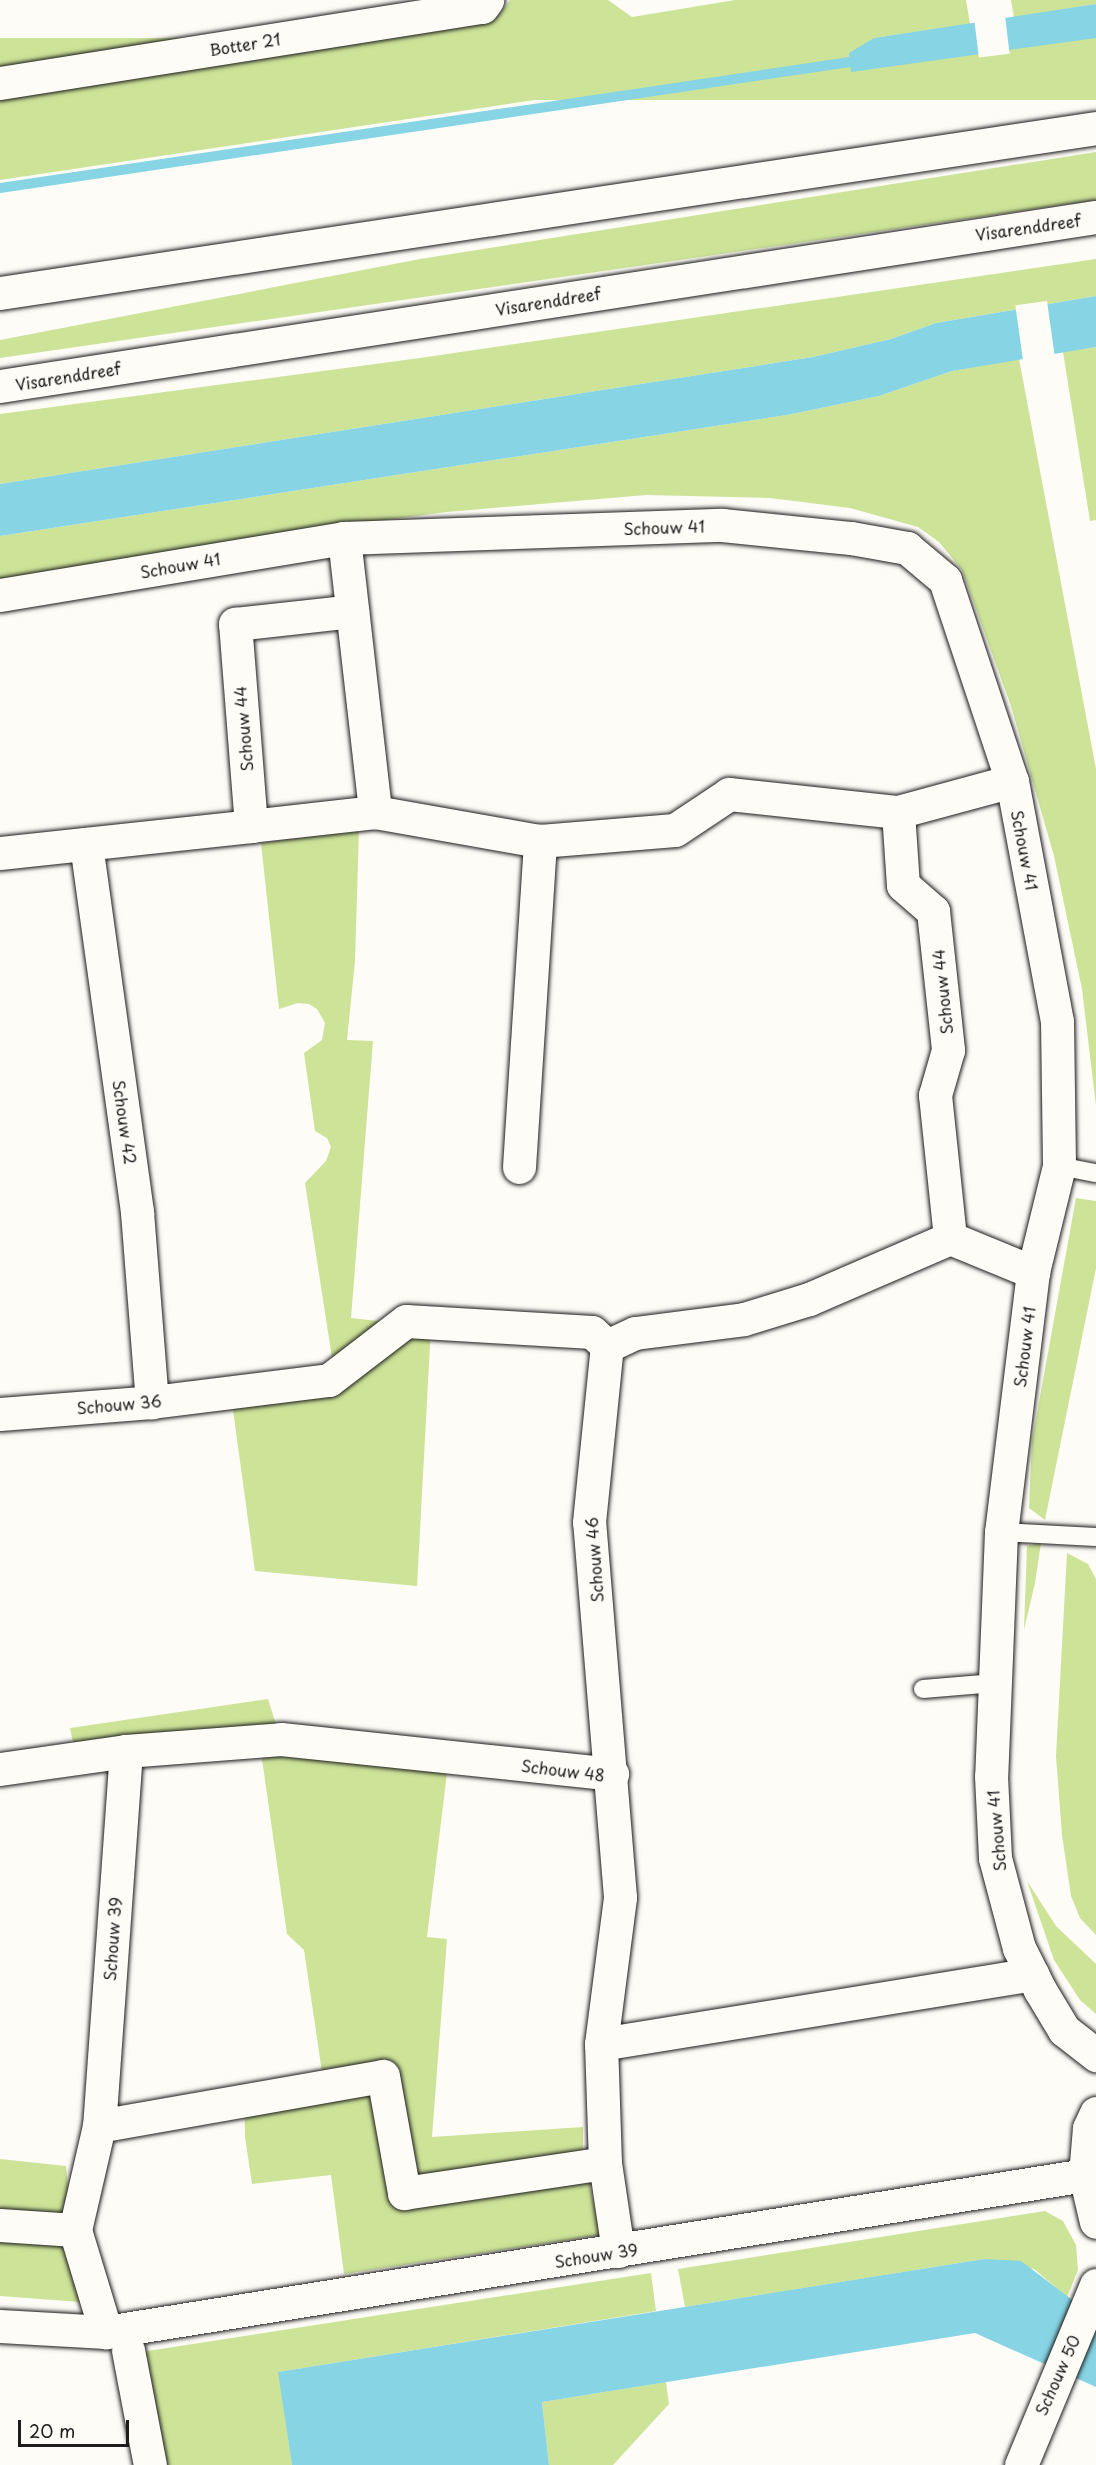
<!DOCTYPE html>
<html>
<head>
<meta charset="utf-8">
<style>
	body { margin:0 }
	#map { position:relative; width:1096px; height:2465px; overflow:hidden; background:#fdfcf7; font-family:"Playpen Sans",sans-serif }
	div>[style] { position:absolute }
	.green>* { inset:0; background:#cde398; transform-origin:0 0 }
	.water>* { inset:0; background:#86d4e4 }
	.pier>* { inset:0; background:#fdfcf7; transform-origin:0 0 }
	.stream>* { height:10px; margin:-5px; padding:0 5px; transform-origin:5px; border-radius:5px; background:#86d4e4 }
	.roads { filter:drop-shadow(0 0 2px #1c1c1c) drop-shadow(0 0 2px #1c1c1c) }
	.lane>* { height:18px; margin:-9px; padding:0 9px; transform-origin:9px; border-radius:9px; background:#fdfcf7 }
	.street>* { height:33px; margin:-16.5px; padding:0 16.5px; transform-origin:16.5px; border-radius:16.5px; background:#fdfcf7 }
	.secondary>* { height:33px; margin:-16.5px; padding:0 16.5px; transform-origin:16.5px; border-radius:16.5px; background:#fdfcf7 }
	span { translate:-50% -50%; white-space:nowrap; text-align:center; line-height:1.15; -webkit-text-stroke:6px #fdfcf7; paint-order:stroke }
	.street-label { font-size:16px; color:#1c1c1c }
	.scale { position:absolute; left:18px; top:2420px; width:111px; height:27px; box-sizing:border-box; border:3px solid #1c1c1c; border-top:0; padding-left:8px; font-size:18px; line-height:21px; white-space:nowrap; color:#1c1c1c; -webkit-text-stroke:4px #fdfcf7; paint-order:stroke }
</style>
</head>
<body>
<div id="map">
	<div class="green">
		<div style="clip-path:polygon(510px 0,608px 0,632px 17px,735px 0,966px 0,970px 24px,874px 38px,849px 53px,0 180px,0 97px,498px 16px)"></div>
		<div style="clip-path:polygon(1011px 0,1096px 0,1096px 4px,1014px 18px)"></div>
		<div style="left:1096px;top:38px;width:62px;height:1107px;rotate:90deg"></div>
		<div style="clip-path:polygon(1096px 152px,1096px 200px,0 358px,0 340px,420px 259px)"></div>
		<div style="clip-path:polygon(1096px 259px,1096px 296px,936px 323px,891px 339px,813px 357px,0 484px,0 414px,420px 358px)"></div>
		<div style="clip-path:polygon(1096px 347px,1096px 520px,1090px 521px,1063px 352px)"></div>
		<div style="clip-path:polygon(1019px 359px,1096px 769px,1096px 1106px,1082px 989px,1054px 856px,1011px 706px,962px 570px,939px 542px,918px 527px,850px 508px,770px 498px,646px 495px,447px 512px,339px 526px,0 579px,0 536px,787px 415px,879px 396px,952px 371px)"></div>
		<div style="clip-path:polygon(359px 830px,355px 961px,347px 1040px,373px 1041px,351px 1318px,431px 1327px,417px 1586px,255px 1571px,230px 1388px,334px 1371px,305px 1183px,326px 1161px,331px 1147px,327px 1138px,315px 1131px,304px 1053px,322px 1040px,325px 1023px,317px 1009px,309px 1004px,298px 1003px,279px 1009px,261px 843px)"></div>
		<div style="clip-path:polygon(1076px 1198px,1096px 1201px,1096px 1268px,1045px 1520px,1029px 1508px,1032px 1441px)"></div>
		<div style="clip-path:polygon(1041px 1543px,1035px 1583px,1024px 1630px,1027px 1546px)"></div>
		<div style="clip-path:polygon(1067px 1553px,1088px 1564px,1096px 1579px,1096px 1935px,1080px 1918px,1071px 1896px,1062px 1835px,1056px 1756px)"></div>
		<div style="clip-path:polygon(268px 1699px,285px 1753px,447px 1773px,427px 1937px,447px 1939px,432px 2137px,583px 2127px,583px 2152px,600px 2235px,344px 2274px,331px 2175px,252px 2184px,245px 2137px,244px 2086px,322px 2072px,304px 1950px,287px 1934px,259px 1738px,77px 1762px,70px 1728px)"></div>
		<div style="clip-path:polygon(1027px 1881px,1056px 1926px,1096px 1964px,1096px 2014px,1080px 2000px,1054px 1960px)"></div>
		<div style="clip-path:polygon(0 2159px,66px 2166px,80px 2302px,0 2296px)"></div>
		<div style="clip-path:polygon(1045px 2211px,1063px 2221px,1076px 2245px,1078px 2270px,1067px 2297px,1034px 2269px,984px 2259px,685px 2307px,678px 2269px)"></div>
		<div style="clip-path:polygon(651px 2273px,656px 2311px,279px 2372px,292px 2465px,158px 2465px,141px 2352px)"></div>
		<div style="clip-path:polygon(666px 2382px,669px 2404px,613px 2465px,549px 2465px,542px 2402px)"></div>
	</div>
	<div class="water">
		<div style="clip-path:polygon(1096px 4px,1096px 38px,851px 72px,849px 53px,874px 38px)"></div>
		<div style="clip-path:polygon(1096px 296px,1096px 347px,952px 371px,879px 396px,787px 415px,0 536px,0 484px,813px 357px,891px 339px,936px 323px)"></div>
		<div style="clip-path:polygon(984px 2259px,1021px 2261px,1079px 2305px,1096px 2311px,1096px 2387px,975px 2333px,542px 2402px,549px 2465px,292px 2465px,278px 2372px)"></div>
	</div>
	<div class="pier">
		<div style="left:1005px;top:16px;width:38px;height:31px;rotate:83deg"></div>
		<div style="left:1047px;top:301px;width:56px;height:32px;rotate:82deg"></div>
	</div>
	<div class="stream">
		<div style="left:0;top:188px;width:859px;rotate:-8.43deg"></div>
	</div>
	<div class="roads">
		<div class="lane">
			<div style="left:1059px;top:1166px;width:38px;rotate:11deg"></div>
			<div style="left:1001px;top:1532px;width:95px;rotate:3deg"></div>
			<div style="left:923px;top:1689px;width:72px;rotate:-4.8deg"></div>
		</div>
		<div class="street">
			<div style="left:0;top:83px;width:488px;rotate:-9deg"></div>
			<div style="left:482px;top:7px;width:9px;rotate:-54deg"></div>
			<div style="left:344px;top:538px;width:276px;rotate:83.5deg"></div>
			<div style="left:375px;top:812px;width:125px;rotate:173.6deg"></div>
			<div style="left:251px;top:826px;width:203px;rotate:-94.5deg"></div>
			<div style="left:235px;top:624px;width:118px;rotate:-6.3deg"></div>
			<div style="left:0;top:595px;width:349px;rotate:-9.4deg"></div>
			<div style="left:344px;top:538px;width:378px;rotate:-2deg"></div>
			<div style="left:722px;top:525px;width:130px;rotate:5.8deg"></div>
			<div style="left:851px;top:538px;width:57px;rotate:10.1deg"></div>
			<div style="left:907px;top:548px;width:50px;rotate:40.1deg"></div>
			<div style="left:945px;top:580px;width:212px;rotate:71.6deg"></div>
			<div style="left:1012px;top:781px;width:244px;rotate:79.4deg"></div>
			<div style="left:1057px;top:1021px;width:145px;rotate:89.2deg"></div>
			<div style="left:1059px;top:1166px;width:109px;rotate:103.8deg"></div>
			<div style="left:1033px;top:1272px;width:262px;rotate:97deg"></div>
			<div style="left:1001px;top:1532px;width:244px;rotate:92.3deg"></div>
			<div style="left:991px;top:1776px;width:82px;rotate:87.2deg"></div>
			<div style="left:995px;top:1858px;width:93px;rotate:75.1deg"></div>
			<div style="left:1019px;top:1948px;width:47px;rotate:63.4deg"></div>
			<div style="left:1040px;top:1990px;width:47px;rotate:59deg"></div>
			<div style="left:1064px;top:2030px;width:41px;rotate:38deg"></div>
			<div style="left:1012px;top:781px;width:118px;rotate:164.8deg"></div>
			<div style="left:898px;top:812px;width:73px;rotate:86.1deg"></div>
			<div style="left:903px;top:885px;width:40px;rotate:41deg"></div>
			<div style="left:933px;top:911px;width:140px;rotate:83.8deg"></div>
			<div style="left:948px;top:1050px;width:47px;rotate:106.1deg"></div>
			<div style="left:935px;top:1095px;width:144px;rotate:84deg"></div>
			<div style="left:950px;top:1238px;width:90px;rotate:22.3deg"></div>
			<div style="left:375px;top:812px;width:168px;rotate:10deg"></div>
			<div style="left:540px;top:841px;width:135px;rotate:-4.7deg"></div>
			<div style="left:675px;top:830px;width:65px;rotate:-33.7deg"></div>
			<div style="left:729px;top:794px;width:170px;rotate:6.1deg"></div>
			<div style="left:86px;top:844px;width:372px;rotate:82.1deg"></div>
			<div style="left:137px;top:1212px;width:191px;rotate:85.5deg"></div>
			<div style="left:0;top:853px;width:252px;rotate:-6.1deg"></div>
			<div style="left:519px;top:1167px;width:327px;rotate:-86.3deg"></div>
			<div style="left:0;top:1414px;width:152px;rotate:-4.5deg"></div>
			<div style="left:152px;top:1402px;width:178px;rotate:-7.1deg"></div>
			<div style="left:329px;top:1380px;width:97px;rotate:-37.5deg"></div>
			<div style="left:406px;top:1321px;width:186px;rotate:3.4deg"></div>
			<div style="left:592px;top:1332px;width:21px;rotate:43deg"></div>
			<div style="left:126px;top:1751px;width:376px;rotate:94.1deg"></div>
			<div style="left:99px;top:2126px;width:288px;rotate:-10deg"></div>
			<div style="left:383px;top:2076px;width:119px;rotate:79.8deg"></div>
			<div style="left:404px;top:2193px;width:203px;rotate:-8.5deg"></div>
			<div style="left:0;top:1769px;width:127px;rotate:-8.1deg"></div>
			<div style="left:126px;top:1751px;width:155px;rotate:-4.4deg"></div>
			<div style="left:281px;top:1739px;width:333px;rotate:6deg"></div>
			<div style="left:601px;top:2044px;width:437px;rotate:-9.2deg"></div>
			<div style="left:1096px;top:2113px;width:17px;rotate:115deg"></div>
			<div style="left:1089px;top:2128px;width:47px;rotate:94.9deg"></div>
			<div style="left:1085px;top:2175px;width:48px;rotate:76.8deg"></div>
			<div style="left:99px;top:2126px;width:107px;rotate:103deg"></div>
			<div style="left:75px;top:2230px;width:107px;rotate:73.1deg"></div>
			<div style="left:0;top:2225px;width:75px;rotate:3.8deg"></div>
			<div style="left:618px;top:2251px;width:89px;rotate:-98.4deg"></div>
			<div style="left:605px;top:2163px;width:119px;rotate:-91.9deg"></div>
			<div style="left:601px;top:2044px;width:148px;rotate:-82.6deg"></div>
			<div style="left:620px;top:1897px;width:376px;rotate:-94.7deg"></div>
			<div style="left:589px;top:1522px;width:177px;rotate:-84.2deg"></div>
			<div style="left:607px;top:1346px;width:31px;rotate:-25deg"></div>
			<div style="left:635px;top:1333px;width:110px;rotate:-7.3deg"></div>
			<div style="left:744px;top:1319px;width:68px;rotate:-17.1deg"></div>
			<div style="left:809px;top:1299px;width:154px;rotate:-23.4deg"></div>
			<div style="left:0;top:2326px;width:106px;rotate:3.2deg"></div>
			<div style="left:106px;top:2332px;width:992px;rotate:-9.11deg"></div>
			<div style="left:128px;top:2350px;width:117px;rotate:79.2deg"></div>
			<div style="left:1021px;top:2465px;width:195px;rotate:-67.4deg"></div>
		</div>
		<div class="secondary">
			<div style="left:0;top:293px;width:1108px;rotate:-8.56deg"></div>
			<div style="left:0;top:386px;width:1109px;rotate:-8.77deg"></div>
		</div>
	</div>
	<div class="street-label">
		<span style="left:245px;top:44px;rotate:-9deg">Botter 21</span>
		<span style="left:1028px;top:227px;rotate:-8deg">Visarenddreef</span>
		<span style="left:548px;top:301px;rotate:-9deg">Visarenddreef</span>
		<span style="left:68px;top:376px;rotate:-9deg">Visarenddreef</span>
		<span style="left:664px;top:527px;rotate:-2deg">Schouw 41</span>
		<span style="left:180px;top:565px;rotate:-10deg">Schouw 41</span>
		<span style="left:243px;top:729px;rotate:-95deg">Schouw 44</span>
		<span style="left:1025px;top:850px;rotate:79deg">Schouw 41</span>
		<span style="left:942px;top:992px;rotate:-96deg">Schouw 44</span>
		<span style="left:125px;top:1122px;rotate:82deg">Schouw 42</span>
		<span style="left:1024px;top:1347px;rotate:-83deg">Schouw 41</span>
		<span style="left:119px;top:1404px;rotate:-5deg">Schouw 36</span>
		<span style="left:594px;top:1560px;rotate:-94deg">Schouw 46</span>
		<span style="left:563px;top:1770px;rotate:7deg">Schouw 48</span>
		<span style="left:996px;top:1831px;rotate:-95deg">Schouw 41</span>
		<span style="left:112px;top:1939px;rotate:-86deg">Schouw 39</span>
		<span style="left:596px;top:2255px;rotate:-9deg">Schouw 39</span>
		<span style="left:1057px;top:2375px;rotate:-66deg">Schouw 50</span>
	</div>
	<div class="scale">20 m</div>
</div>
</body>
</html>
